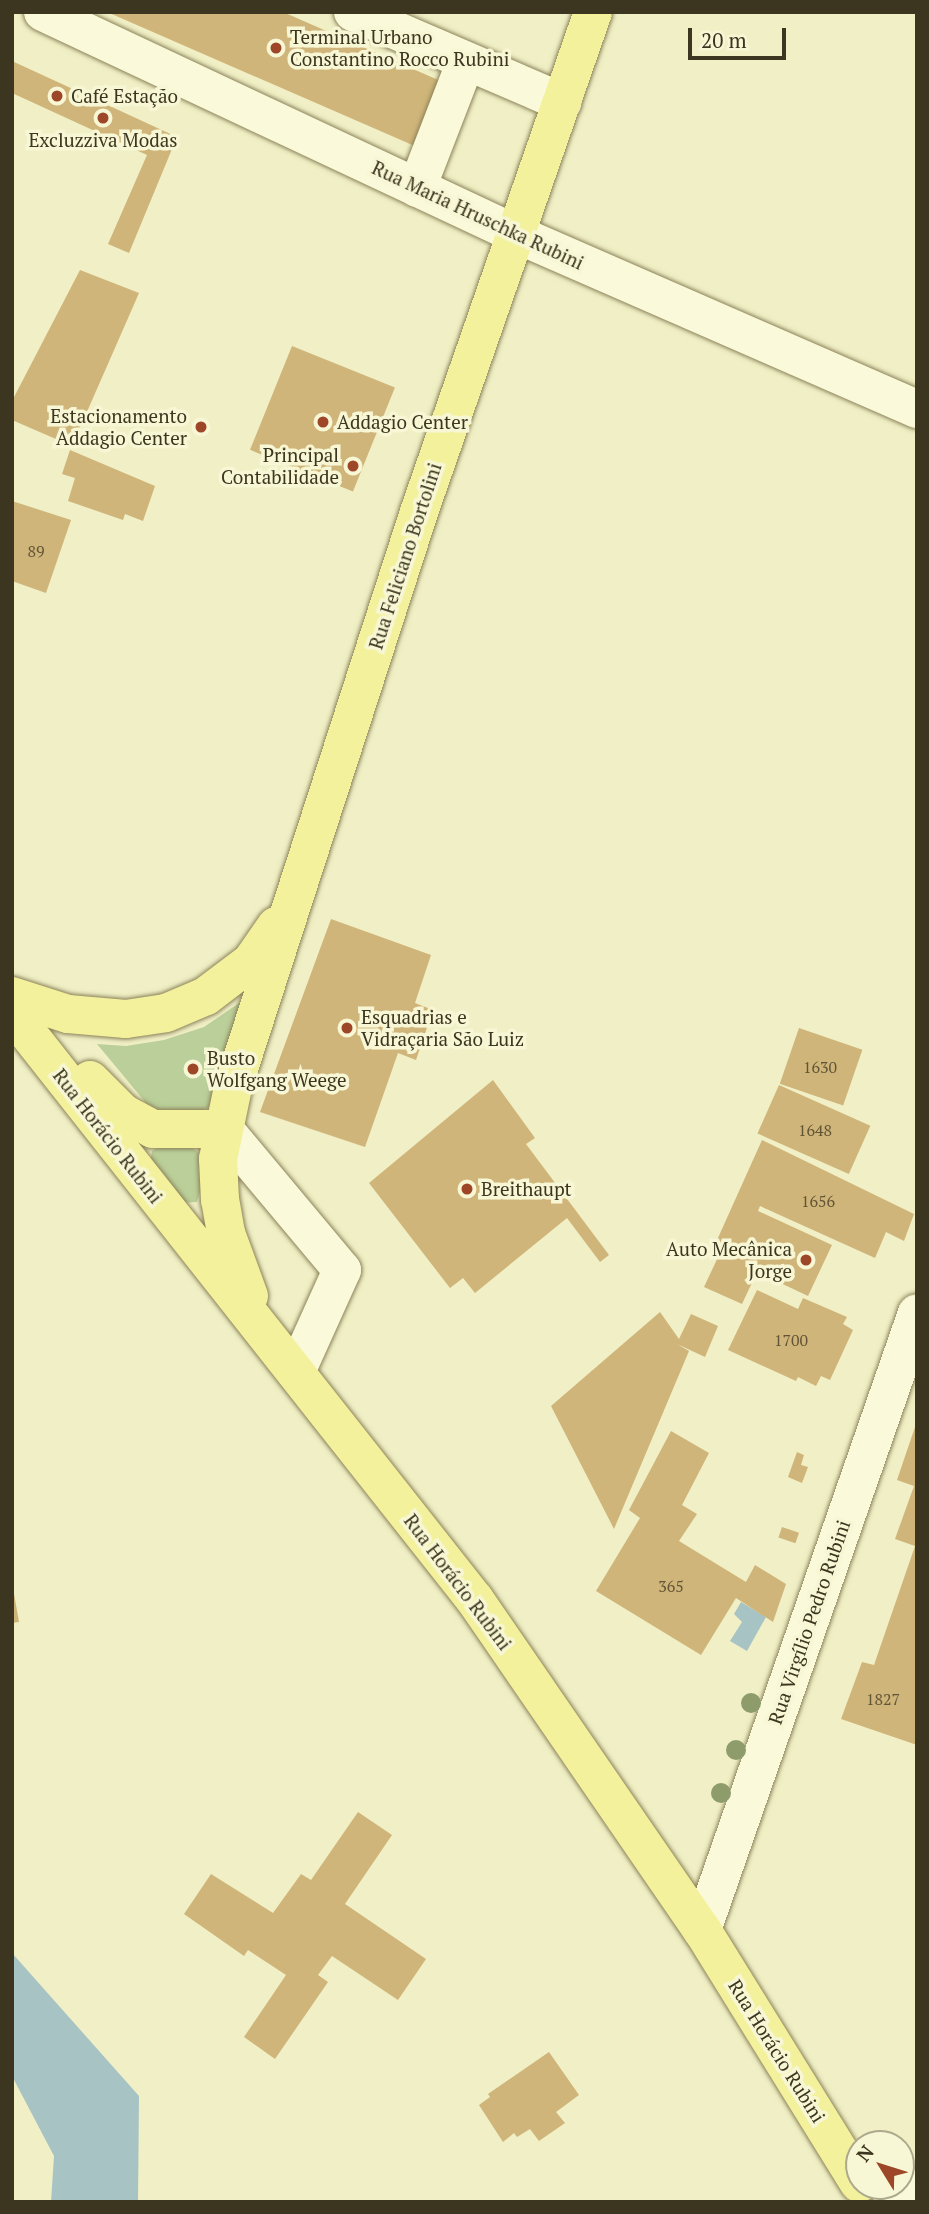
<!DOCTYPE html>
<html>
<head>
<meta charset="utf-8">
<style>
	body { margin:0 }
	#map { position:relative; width:929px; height:2214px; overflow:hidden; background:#f0efc5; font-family:"PT Serif",serif }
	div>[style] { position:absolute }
	.green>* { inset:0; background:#bacf99 }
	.water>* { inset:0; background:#a7c3c3 }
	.building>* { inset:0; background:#d0b57a; transform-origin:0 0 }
	.roads { filter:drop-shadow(0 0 2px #8c835a) drop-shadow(0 0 2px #8c835a) }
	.minor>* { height:38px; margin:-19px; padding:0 19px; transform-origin:19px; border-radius:19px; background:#faf9d9 }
	.major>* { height:38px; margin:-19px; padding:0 19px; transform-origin:19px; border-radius:19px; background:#f4f19d }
	.trees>* { width:20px; height:20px; margin:-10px; border-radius:50%; background:#8e9c6c }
	.dots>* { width:19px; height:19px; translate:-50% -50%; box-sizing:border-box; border:4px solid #f7f7d5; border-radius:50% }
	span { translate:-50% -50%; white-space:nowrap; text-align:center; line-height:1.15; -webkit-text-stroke:7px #f7f7d5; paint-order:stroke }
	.number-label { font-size:16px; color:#615536 }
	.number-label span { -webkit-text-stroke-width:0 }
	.poi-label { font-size:19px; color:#3c351f }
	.left { translate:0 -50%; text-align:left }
	.right { translate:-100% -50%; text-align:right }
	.street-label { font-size:19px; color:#3c351f }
	.frame { position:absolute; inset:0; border:14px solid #3c351f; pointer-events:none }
	.north { position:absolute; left:845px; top:2130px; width:70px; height:70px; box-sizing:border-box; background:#f7f7d5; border:2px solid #aca98c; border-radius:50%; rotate:308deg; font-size:19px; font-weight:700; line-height:28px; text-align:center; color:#3c351f }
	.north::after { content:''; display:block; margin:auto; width:24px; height:32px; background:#9e4728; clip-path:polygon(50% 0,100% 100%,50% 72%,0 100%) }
	.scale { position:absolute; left:688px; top:28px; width:98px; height:32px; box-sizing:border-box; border:4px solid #3c351f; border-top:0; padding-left:9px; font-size:21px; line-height:24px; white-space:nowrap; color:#3c351f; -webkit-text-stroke:5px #f7f7d5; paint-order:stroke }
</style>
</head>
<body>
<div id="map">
	<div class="green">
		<div style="clip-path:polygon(248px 997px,211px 1106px,192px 1116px,151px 1109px,97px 1044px,126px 1046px,164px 1040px,204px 1027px)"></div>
		<div style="clip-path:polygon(168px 1141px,188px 1144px,200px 1154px,203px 1182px,197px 1202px,180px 1203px,149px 1170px,152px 1151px)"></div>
	</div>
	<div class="water">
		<div style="clip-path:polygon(741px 1602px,766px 1617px,747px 1651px,730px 1641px,742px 1622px,734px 1614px)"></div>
		<div style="clip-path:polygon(12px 1953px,139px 2096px,138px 2202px,51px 2202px,54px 2156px,12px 2076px)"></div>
	</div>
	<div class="building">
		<div style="clip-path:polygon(107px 12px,283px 12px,445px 83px,417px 147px)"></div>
		<div style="clip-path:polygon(12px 61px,177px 137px,129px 253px,108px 244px,147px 155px,12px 93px)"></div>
		<div style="clip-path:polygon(80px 270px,139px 293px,72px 446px,12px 420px,12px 401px)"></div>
		<div style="left:292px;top:346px;width:111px;height:112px;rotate:22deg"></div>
		<div style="clip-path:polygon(70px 450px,155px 486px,143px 521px,125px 514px,123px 520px,68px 501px,75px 478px,62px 474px)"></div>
		<div style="clip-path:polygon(12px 501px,71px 520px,46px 593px,12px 581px)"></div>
		<div style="clip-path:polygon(331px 919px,431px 955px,415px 1003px,433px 1010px,416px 1060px,398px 1053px,365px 1147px,260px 1112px)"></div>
		<div style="left:799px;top:1028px;width:67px;height:59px;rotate:19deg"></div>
		<div style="clip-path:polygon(493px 1080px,535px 1138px,526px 1144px,609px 1255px,600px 1262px,567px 1218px,475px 1293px,463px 1278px,450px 1288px,369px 1183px)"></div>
		<div style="left:779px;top:1085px;width:100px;height:53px;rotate:24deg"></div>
		<div style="clip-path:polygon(762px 1140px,914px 1214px,904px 1241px,886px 1232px,875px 1258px,760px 1206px,758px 1211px,832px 1245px,808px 1296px,757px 1272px,742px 1304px,704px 1287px,719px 1255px,733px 1261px,713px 1249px)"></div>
		<div style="clip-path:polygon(757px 1290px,798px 1309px,803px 1298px,847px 1317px,843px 1324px,853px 1330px,830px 1380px,821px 1376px,816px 1386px,798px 1377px,796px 1381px,728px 1350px)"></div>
		<div style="clip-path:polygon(660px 1312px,679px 1339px,691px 1314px,718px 1326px,705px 1357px,677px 1344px,689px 1351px,614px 1529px,551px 1406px)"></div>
		<div style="clip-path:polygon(916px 1424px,917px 1424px,917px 1745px,841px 1719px,862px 1662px,874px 1665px,915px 1546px,895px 1539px,914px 1486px,897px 1480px)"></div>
		<div style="clip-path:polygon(671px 1431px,709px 1453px,682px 1505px,697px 1514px,679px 1541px,746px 1582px,755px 1565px,786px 1584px,773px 1622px,736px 1598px,701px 1655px,596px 1591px,640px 1518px,629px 1510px)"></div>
		<div style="clip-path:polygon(797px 1452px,804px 1455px,801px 1465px,808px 1467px,802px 1483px,788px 1477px)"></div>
		<div style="left:782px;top:1527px;width:18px;height:11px;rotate:19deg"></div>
		<div style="clip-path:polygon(12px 1582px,19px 1622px,12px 1623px)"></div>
		<div style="clip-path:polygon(358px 1812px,392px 1835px,345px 1904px,426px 1959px,398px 2000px,332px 1956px,318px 1975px,328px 1982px,275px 2059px,244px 2037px,286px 1975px,248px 1950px,244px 1956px,184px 1914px,211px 1874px,273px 1913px,301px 1874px,311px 1880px)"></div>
		<div style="clip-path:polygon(549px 2052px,579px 2095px,556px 2112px,565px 2123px,539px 2141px,530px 2129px,517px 2137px,514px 2133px,503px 2142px,479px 2105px,490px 2097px,488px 2094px)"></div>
	</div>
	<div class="roads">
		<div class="minor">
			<div style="left:43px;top:12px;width:523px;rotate:25.14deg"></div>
			<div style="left:516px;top:234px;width:438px;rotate:23.6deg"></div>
			<div style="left:353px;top:12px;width:228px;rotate:23.3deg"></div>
			<div style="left:417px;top:188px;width:136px;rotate:-68.9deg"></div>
			<div style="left:224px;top:1129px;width:184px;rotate:50.1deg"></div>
			<div style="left:342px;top:1270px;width:112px;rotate:114.3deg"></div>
			<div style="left:702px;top:1930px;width:653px;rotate:-70.79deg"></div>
			<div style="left:887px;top:2186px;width:16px;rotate:18deg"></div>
			<div style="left:902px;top:2191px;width:15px;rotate:-11deg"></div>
		</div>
		<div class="major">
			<div style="left:12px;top:996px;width:59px;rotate:17.8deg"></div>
			<div style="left:68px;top:1014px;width:58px;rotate:4.9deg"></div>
			<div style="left:126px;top:1019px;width:40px;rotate:-8.5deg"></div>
			<div style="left:166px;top:1013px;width:43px;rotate:-23deg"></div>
			<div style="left:206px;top:996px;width:56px;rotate:-37.1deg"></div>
			<div style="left:251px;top:962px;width:44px;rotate:-55.2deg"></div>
			<div style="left:12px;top:1013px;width:748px;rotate:51.74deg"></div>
			<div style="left:475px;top:1600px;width:401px;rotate:55.5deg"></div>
			<div style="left:702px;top:1930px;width:298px;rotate:58.2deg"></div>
			<div style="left:90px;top:1080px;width:47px;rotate:45deg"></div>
			<div style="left:123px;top:1113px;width:34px;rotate:28deg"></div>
			<div style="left:153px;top:1129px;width:71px"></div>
			<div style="left:249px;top:1296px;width:67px;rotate:-110.1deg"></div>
			<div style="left:226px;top:1233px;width:34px;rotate:-100deg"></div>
			<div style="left:220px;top:1200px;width:41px;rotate:-92.8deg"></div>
			<div style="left:218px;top:1159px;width:74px;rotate:-78.2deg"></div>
			<div style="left:233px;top:1087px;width:604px;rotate:-72.07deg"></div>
			<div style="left:419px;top:512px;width:529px;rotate:-70.81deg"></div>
		</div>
	</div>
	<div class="trees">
		<div style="left:751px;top:1703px"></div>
		<div style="left:736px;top:1750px"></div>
		<div style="left:721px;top:1793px"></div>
	</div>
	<div class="dots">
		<div style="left:276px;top:48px;background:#9e4728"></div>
		<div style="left:57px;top:96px;background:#9e4728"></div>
		<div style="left:103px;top:118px;background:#9e4728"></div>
		<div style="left:323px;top:422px;background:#9e4728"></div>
		<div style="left:201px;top:427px;background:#9e4728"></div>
		<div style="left:353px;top:466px;background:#9e4728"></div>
		<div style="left:347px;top:1028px;background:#9e4728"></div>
		<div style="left:193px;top:1069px;background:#9e4728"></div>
		<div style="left:467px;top:1189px;background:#9e4728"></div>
		<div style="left:806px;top:1260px;background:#9e4728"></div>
	</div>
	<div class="number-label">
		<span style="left:36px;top:551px">89</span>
		<span style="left:820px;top:1067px">1630</span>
		<span style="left:815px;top:1130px">1648</span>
		<span style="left:818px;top:1201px">1656</span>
		<span style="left:791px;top:1340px">1700</span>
		<span style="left:671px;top:1586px">365</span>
		<span style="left:883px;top:1699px">1827</span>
	</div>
	<div class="poi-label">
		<span class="left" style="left:290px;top:48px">Terminal Urbano<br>Constantino Rocco Rubini</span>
		<span class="left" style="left:71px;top:96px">Café Estação</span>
		<span style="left:103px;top:140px">Excluzziva Modas</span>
		<span class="right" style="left:187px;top:427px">Estacionamento<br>Addagio Center</span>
		<span class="left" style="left:337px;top:422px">Addagio Center</span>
		<span class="right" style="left:339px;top:466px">Principal<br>Contabilidade</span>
		<span class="left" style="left:361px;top:1028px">Esquadrias e<br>Vidraçaria São Luiz</span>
		<span class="left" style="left:207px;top:1069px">Busto<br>Wolfgang Weege</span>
		<span class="left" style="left:481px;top:1189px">Breithaupt</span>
		<span class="right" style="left:792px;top:1260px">Auto Mecânica<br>Jorge</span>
	</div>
	<div class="street-label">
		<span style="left:478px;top:215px;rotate:25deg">Rua Maria Hruschka Rubini</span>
		<span style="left:405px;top:556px;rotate:-72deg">Rua Feliciano Bortolini</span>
		<span style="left:108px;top:1136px;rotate:52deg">Rua Horácio Rubini</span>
		<span style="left:458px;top:1582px;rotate:53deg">Rua Horácio Rubini</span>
		<span style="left:809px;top:1622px;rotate:-71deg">Rua Virgílio Pedro Rubini</span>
		<span style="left:777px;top:2051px;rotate:58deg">Rua Horácio Rubini</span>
	</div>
	<div class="frame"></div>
	<div class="north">N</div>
	<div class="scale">20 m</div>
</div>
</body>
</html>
